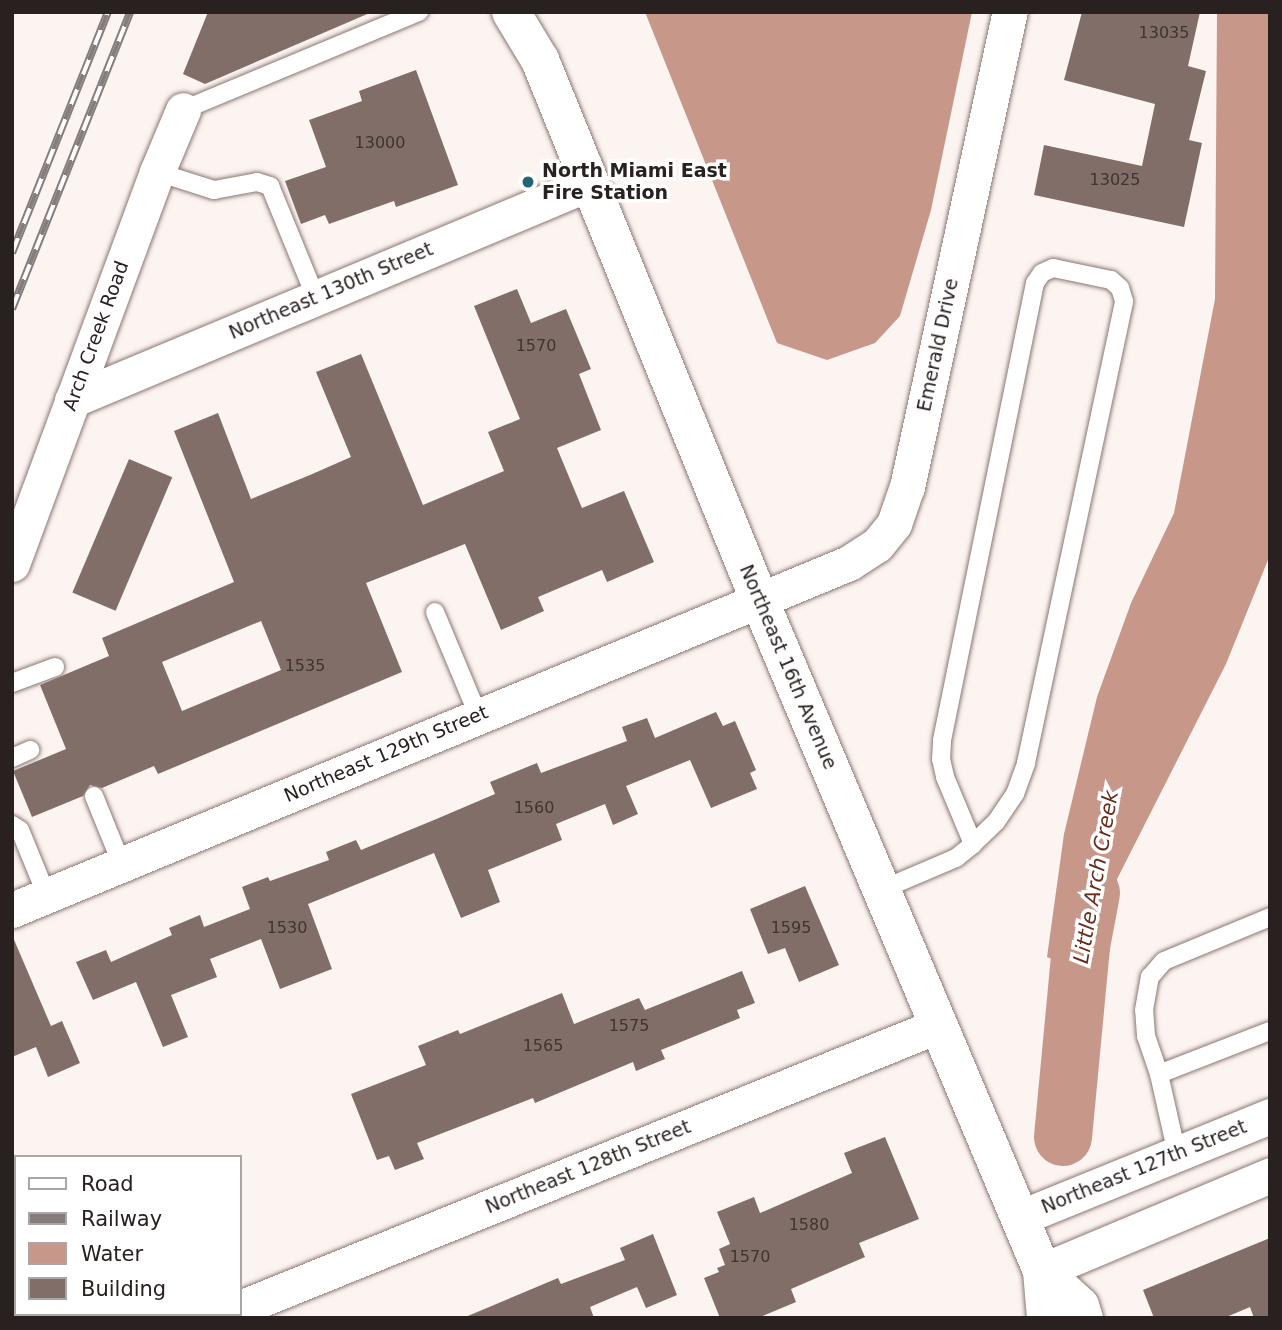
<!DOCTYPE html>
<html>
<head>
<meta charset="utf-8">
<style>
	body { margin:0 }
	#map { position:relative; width:1282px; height:1330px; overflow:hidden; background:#fcf4f1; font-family:"DejaVu Sans",sans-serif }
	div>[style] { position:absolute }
	.water>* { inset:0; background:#c7978a }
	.river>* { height:58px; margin:-29px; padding:0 29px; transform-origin:29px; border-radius:29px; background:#c7978a }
	.building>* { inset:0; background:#816e69; transform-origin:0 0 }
	.roads { filter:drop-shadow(0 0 2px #8a7771) drop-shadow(0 0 2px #8a7771) }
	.lane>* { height:18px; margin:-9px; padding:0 9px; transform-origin:9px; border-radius:9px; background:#fff }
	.street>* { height:35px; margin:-17.5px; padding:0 17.5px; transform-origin:17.5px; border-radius:17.5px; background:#fff }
	.secondary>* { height:38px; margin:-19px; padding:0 19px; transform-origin:19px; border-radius:19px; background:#fff }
	.rail>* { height:8px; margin-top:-4px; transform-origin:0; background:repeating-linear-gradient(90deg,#fff 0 16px,#857d7b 0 32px); box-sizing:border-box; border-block:2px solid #857d7b }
	.dots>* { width:19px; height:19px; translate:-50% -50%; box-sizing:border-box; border:4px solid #fff; border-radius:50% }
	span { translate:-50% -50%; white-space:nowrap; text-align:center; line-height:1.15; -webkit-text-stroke:7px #fff; paint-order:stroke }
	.number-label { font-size:16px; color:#3e3432 }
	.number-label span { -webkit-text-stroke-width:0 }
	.poi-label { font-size:19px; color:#28211f; font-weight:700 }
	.left { translate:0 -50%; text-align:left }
	.street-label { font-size:19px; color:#28211f }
	.water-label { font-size:21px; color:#692c1c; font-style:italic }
	.frame { position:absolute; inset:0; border:14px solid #28211f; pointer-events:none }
	.legend { position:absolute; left:14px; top:1155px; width:228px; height:161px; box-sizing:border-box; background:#fff; border:2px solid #a9a6a5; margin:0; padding:9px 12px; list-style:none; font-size:21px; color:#28211f }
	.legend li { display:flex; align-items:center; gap:14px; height:35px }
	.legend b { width:35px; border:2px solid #a9a6a5 }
</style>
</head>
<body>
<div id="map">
	<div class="water">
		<div style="clip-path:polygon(645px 12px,972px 12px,931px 210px,900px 316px,875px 343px,827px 360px,777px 343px)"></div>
		<div style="clip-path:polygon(1217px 12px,1270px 12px,1270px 555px,1226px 664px,1112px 889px,1088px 973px,1047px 957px,1064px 834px,1097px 697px,1131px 603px,1174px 513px,1215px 299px)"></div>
	</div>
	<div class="river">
		<div style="left:1063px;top:1137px;width:192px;rotate:-84.6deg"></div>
		<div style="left:1081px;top:946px;width:54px;rotate:-79.3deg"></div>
	</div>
	<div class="building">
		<div style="clip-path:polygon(208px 12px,372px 12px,205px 84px,183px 74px)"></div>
		<div style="clip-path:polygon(1082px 12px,1200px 12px,1188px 66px,1206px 71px,1189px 140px,1202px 143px,1184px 227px,1034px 195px,1044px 145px,1142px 166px,1155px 104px,1064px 80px)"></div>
		<div style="clip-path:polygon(416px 70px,458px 185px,396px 207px,394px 201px,329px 224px,325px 215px,301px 224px,285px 181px,326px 167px,309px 120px,362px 101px,359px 91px)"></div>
		<div style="clip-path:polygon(evenodd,517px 289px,531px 323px,566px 309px,591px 369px,579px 374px,601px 430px,557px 448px,582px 508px,624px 491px,654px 562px,607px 582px,602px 570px,538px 597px,544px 611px,501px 630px,465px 544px,366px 583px,402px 672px,158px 774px,154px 766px,102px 788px,90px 785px,83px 796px,32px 817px,13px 771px,66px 749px,40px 685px,109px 656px,102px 638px,234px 582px,174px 431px,218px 413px,251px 499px,310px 475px,351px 457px,316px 372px,361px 354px,423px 505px,504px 471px,488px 432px,520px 419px,474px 306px,517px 289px,261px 621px,281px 670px,182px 711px,162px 662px,261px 621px)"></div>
		<div style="left:129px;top:459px;width:47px;height:145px;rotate:23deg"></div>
		<div style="clip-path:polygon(716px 712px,723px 726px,735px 721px,756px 770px,750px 773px,757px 789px,711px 808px,690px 760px,626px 786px,638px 814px,613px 825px,605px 804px,556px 824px,562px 840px,488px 870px,500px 902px,461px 918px,434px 853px,308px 904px,332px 969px,280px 989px,261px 939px,210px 959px,217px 977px,171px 995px,188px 1037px,163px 1047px,136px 982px,93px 1000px,76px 962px,106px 950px,111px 962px,172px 935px,169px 928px,200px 915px,204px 927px,250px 909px,242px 887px,268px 877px,270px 881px,329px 860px,326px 852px,356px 840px,361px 850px,434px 820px,495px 794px,490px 782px,537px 763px,541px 773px,627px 741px,622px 727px,647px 718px,655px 738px)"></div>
		<div style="clip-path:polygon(805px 886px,839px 965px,799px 982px,785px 948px,768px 954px,750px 909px)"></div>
		<div style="clip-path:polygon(12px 935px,51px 1026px,62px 1021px,80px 1063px,48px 1077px,36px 1047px,12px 1057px)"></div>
		<div style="clip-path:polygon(742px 971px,755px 1003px,737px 1010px,740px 1018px,661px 1050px,665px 1059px,636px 1071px,633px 1062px,535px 1103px,533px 1098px,417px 1143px,424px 1159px,395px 1170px,389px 1156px,377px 1160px,351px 1094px,426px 1065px,418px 1046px,458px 1030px,460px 1034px,562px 993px,574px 1024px,639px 998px,645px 1010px)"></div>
		<div style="clip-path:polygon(885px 1137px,919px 1219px,859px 1243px,865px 1257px,791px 1289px,796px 1302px,758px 1318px,720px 1318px,704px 1278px,719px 1272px,717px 1268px,725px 1265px,719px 1249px,730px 1244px,717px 1212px,754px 1197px,760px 1213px,852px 1173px,844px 1153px)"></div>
		<div style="clip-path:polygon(653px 1234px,677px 1295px,646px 1308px,637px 1287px,590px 1307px,594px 1318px,463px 1318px,558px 1278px,561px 1284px,625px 1260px,620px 1248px)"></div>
		<div style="clip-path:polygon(1270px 1238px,1270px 1318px,1254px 1318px,1250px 1307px,1224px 1318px,1154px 1318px,1143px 1290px)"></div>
	</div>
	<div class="roads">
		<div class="lane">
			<div style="left:183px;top:110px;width:256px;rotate:-22.6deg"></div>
			<div style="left:157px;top:172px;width:60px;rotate:17.5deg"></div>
			<div style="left:214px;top:190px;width:44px;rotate:-10.5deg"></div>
			<div style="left:257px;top:182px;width:14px;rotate:17deg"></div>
			<div style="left:270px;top:186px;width:121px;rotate:67.7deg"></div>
			<div style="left:435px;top:612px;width:112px;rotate:67.3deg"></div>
			<div style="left:12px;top:683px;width:46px;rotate:-20.4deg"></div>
			<div style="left:12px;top:758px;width:20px;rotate:-24deg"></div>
			<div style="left:94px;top:796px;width:74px;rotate:67.9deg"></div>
			<div style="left:12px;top:825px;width:9px;rotate:32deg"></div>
			<div style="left:20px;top:830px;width:71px;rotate:67.8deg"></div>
			<div style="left:881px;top:890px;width:82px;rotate:-23.1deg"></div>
			<div style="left:956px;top:858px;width:22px;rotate:-39deg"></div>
			<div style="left:973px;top:844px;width:32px;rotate:-44deg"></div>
			<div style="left:996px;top:822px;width:34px;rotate:-56deg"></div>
			<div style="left:1015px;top:794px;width:33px;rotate:-70deg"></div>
			<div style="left:1026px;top:763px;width:472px;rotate:-78deg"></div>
			<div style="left:1124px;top:301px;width:14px;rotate:-107deg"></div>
			<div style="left:1120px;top:288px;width:12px;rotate:-138deg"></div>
			<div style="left:1111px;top:280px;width:59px;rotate:-168.3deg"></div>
			<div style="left:1053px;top:268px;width:12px;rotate:156deg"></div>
			<div style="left:1042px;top:273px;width:12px;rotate:125deg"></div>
			<div style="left:1035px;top:283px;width:467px;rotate:101.5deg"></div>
			<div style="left:942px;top:741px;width:18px;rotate:93deg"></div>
			<div style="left:941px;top:759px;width:18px;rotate:77deg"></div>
			<div style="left:945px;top:777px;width:73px;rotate:67.3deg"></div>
			<div style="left:1159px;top:1074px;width:119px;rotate:-21.2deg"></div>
			<div style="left:1177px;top:1154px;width:82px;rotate:-102.7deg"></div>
			<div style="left:1159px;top:1074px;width:40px;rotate:-108.9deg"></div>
			<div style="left:1146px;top:1036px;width:26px;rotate:-94deg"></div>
			<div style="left:1144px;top:1010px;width:34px;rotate:-80deg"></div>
			<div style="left:1150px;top:977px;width:21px;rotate:-49deg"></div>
			<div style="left:1164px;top:961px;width:115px;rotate:-22.5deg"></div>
		</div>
		<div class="street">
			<div style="left:72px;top:400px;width:562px;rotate:-22.73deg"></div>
			<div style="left:12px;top:564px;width:418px;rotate:-69.7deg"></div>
			<div style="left:157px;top:172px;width:67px;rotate:-67.2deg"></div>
			<div style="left:12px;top:910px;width:906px;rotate:-22.52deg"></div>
			<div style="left:849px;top:563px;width:33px;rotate:-33deg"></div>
			<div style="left:877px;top:545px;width:27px;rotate:-51deg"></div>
			<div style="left:894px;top:524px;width:39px;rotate:-71deg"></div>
			<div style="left:907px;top:487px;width:486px;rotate:-77.8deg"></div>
			<div style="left:1019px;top:1218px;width:271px;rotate:-22.1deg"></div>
			<div style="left:1042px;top:1271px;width:247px;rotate:-22.8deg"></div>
			<div style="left:240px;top:1308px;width:752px;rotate:-22.03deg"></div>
		</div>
		<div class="secondary">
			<div style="left:511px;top:12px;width:56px;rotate:58.9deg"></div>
			<div style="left:540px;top:60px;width:582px;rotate:67.89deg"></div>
			<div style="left:759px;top:599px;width:729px;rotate:67.16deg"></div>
			<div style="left:1042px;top:1271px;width:47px;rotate:85.1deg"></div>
			<div style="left:1042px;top:1271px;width:52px;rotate:42.6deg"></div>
			<div style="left:1080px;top:1306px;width:13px;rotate:72deg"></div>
		</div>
	</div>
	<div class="rail">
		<div style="left:12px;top:253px;width:259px;rotate:-68.3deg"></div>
		<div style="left:12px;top:309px;width:320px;rotate:-68.3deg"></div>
	</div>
	<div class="dots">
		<div style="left:528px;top:182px;background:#216677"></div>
	</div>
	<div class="number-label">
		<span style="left:1164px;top:33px">13035</span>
		<span style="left:380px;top:143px">13000</span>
		<span style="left:1115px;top:180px">13025</span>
		<span style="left:536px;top:346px">1570</span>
		<span style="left:305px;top:666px">1535</span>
		<span style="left:534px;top:808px">1560</span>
		<span style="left:287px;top:928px">1530</span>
		<span style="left:791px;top:928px">1595</span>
		<span style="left:629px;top:1026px">1575</span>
		<span style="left:543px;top:1046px">1565</span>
		<span style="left:809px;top:1225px">1580</span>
		<span style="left:750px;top:1257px">1570</span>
	</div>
	<div class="poi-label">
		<span class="left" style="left:542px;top:182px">North Miami East<br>Fire Station</span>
	</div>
	<div class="street-label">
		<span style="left:331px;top:291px;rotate:-23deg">Northeast 130th Street</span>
		<span style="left:96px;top:336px;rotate:-70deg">Arch Creek Road</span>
		<span style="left:938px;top:345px;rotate:-78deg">Emerald Drive</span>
		<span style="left:788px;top:667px;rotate:67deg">Northeast 16th Avenue</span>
		<span style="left:386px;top:754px;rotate:-23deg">Northeast 129th Street</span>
		<span style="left:588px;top:1167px;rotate:-22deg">Northeast 128th Street</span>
		<span style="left:1144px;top:1167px;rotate:-22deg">Northeast 127th Street</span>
	</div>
	<div class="water-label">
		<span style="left:1096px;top:877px;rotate:-80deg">Little Arch Creek</span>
	</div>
	<div class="frame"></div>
	<ul class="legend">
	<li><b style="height:9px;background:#fff"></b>Road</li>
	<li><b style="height:9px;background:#857d7b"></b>Railway</li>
	<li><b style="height:19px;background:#c7978a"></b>Water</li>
	<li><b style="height:19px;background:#816e69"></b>Building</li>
	</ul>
</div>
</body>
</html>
